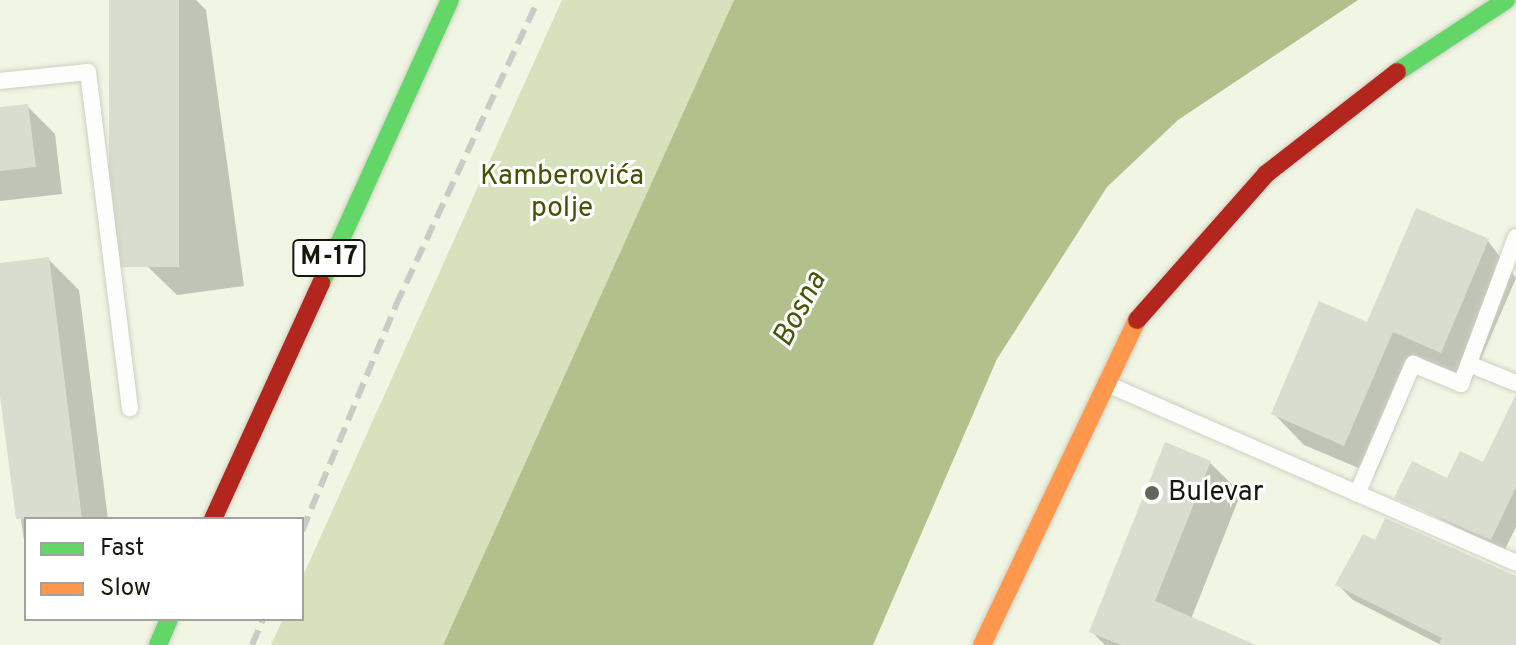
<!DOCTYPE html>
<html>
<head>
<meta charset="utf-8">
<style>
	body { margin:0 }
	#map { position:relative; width:1516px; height:645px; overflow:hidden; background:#f0f5e4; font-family:Overpass,sans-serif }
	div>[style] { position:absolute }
	.green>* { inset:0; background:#d7e2bc }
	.water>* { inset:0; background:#b2c08c }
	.shadow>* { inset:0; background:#0003 }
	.building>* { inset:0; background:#d9ddcf; transform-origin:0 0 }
	.roads { filter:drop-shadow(0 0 2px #ccd0c2) drop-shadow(0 0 2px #ccd0c2) }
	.lane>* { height:16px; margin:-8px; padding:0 8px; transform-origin:8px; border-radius:8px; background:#fdfefb }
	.fast>* { height:18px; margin:-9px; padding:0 9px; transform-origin:9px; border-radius:9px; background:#63d668 }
	.slow>* { height:18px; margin:-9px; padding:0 9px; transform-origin:9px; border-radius:9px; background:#ff974d }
	.jam>* { height:18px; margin:-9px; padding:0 9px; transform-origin:9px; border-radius:9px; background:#b3261e }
	.rail>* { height:6px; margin-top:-3px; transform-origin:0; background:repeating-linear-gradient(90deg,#cacac6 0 16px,transparent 0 24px) }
	.dots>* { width:22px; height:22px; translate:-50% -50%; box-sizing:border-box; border:4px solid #fff; border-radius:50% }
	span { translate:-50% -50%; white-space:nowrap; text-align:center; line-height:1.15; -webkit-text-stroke:6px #fff; paint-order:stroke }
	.shield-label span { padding:2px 6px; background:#fff; border:2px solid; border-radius:6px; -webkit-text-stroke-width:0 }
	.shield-label { font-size:26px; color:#15180c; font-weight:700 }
	.park-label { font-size:28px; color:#445201 }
	.poi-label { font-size:28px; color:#15180c }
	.left { translate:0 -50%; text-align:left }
	.water-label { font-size:30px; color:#485608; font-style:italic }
	.legend { position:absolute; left:24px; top:517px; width:280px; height:104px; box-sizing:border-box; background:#fff; border:2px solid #a1a39e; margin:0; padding:10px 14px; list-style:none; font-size:24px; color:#15180c }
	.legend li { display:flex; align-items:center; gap:16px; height:40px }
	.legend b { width:40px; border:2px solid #a1a39e }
</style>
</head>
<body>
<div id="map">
	<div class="green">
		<div style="clip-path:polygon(562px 0,734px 0,443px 645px,271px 645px,283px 619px,302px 619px,302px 578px)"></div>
	</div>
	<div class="water">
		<div style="clip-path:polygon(734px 0,1358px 0,1178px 120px,1107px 187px,997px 359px,873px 645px,443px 645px)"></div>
	</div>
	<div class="shadow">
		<div style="clip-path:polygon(111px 0,196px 0,206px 10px,244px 286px,177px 295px,146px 265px)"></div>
		<div style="clip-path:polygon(27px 106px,55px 134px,62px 194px,0 201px,0 109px)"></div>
		<div style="clip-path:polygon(1488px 241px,1516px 278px,1471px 382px,1423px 361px,1375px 475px,1304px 445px,1274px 414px,1368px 324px)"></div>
		<div style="clip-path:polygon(48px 259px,79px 290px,108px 519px,26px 519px,26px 553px,0 380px,0 265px)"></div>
		<div style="clip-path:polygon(1516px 414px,1516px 527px,1504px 551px,1397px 497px,1484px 464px)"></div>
		<div style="clip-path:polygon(1210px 463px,1241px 493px,1191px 619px,1251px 645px,1105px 645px,1091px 631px)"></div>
		<div style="clip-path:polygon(1375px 543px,1516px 579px,1516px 645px,1441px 645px,1353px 600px,1338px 585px)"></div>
	</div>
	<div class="building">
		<div style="left:109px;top:0;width:70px;height:267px"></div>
		<div style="clip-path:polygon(28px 104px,36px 167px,0 171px,0 107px)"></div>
		<div style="clip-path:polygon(1416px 208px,1489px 239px,1441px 353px,1393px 332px,1344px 446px,1271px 414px,1319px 301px,1367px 322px)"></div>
		<div style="clip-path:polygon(49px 257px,82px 519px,16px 519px,0 396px,0 263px)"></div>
		<div style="clip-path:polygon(1516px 394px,1516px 487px,1491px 540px,1394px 498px,1412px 461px,1447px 478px,1460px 451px,1483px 462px)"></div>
		<div style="clip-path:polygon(1165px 442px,1211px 461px,1155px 601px,1256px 645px,1121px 645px,1089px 632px)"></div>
		<div style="clip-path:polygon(1385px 518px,1516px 576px,1516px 645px,1439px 645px,1442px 638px,1335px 585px,1363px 534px,1375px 540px)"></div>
	</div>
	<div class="roads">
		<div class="lane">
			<div style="left:0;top:81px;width:88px;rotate:-5.8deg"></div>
			<div style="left:88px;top:72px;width:339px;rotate:82.9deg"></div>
			<div style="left:1469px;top:364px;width:51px;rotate:22deg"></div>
			<div style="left:1107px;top:384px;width:446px;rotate:23.6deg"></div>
			<div style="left:1357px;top:494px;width:142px;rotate:-66.7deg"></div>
			<div style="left:1413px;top:364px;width:52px;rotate:22.6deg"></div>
			<div style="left:1461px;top:384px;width:157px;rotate:-69.5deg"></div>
		</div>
		<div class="fast">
			<div style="left:1397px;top:72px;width:131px;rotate:-33.4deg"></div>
			<div style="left:321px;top:283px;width:311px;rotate:-65.5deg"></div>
			<div style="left:158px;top:645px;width:28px;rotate:-67deg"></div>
		</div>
		<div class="slow">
			<div style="left:982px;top:645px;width:360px;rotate:-64.5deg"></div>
		</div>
		<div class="jam">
			<div style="left:1137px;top:320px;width:195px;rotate:-48.5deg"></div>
			<div style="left:1266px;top:174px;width:166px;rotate:-37.9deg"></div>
			<div style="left:213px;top:519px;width:260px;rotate:-65.4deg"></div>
		</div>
	</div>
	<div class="rail">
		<div style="left:302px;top:531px;width:245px;rotate:-67.4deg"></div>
		<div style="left:396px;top:305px;width:336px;rotate:-65deg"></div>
		<div style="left:252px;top:645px;width:28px;rotate:-67deg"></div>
	</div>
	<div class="dots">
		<div style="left:1152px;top:493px;background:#626558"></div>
	</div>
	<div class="shield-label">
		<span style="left:329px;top:258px">M-17</span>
	</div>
	<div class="park-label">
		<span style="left:562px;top:193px">Kamberovića<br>polje</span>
	</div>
	<div class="poi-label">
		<span class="left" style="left:1168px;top:493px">Bulevar</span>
	</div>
	<div class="water-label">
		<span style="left:801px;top:310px;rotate:-62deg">Bosna</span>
	</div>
	<ul class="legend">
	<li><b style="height:10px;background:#63d668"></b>Fast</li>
	<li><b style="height:10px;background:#ff974d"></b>Slow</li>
	</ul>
</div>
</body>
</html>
